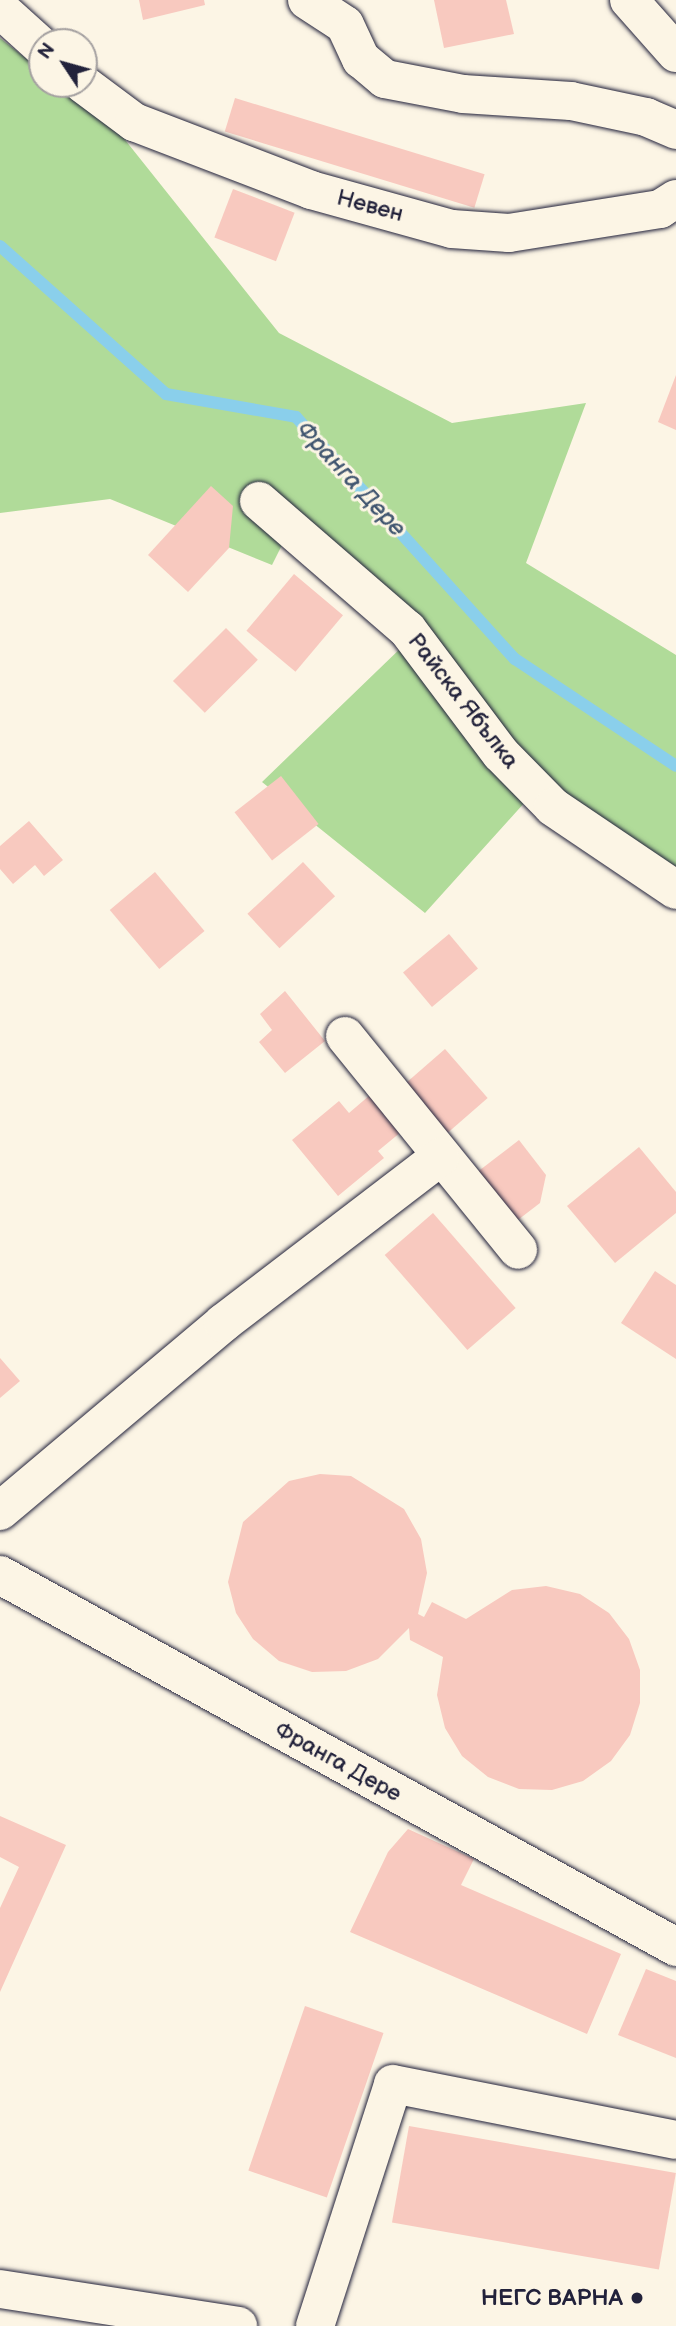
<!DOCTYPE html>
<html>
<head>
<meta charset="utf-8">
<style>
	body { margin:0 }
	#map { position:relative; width:676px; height:2326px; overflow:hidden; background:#fcf5e5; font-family:"Balsamiq Sans",sans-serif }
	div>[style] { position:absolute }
	.green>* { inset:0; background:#b0db99 }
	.stream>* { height:12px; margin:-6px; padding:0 6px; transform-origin:6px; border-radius:6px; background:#8acfeb }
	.building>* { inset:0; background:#f8c9bf; transform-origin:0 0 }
	.roads { filter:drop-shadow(0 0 2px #22223b) drop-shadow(0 0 2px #22223b) }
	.minor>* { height:38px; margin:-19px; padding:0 19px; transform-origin:19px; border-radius:19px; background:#fcf5e5 }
	.dots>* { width:19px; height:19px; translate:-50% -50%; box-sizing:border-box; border:4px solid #fcf5e5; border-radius:50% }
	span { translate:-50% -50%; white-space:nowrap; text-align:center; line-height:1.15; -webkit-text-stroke:6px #fcf5e5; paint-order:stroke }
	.street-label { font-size:23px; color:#22223b }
	.poi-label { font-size:23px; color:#22223b; font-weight:700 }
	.right { translate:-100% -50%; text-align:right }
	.water-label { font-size:24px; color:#415670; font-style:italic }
	.north { position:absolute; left:28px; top:28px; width:70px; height:70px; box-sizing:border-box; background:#fcf5e5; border:2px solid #a5a1a1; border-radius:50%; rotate:306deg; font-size:19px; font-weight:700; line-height:28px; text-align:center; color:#22223b }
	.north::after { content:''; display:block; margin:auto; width:24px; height:32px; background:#22223b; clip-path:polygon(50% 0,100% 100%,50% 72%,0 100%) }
</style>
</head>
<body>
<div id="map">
	<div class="green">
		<div style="clip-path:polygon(0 38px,42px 71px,42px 84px,58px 84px,118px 131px,279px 333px,452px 423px,586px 403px,526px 563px,676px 655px,676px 867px,526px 801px,425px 913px,262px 782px,406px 643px,297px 515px,272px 565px,110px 499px,0 513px)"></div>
	</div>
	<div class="stream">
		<div style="left:0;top:246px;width:222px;rotate:41.7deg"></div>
		<div style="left:166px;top:394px;width:132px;rotate:10deg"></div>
		<div style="left:296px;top:417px;width:326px;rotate:47.9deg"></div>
		<div style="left:515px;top:659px;width:193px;rotate:33.6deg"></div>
	</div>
	<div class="building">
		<div style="clip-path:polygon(139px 0,204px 0,205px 5px,143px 20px)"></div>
		<div style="clip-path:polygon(434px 0,506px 0,514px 34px,444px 48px)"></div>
		<div style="left:235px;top:98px;width:261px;height:35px;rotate:17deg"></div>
		<div style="left:233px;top:189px;width:66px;height:52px;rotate:21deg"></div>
		<div style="clip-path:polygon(676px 375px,676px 430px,658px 422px)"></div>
		<div style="clip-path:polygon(211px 486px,233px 506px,229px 548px,188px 592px,148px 555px)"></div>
		<div style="left:294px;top:574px;width:64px;height:74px;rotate:40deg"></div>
		<div style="left:226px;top:628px;width:45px;height:75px;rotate:45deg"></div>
		<div style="left:281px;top:776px;width:61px;height:59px;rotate:52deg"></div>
		<div style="clip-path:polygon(29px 821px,63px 860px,44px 876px,35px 865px,13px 884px,0 869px,0 846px)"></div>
		<div style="left:303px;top:862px;width:47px;height:76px;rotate:47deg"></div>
		<div style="left:155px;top:872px;width:77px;height:59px;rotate:50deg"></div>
		<div style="left:449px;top:934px;width:45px;height:60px;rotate:50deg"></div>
		<div style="clip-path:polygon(285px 991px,325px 1041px,285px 1073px,259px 1042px,272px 1030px,260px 1014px)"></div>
		<div style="left:445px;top:1049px;width:65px;height:54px;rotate:49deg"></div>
		<div style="clip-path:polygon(370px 1095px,401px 1132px,378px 1151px,384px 1158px,338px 1196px,292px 1140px,339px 1101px,349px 1113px)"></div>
		<div style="clip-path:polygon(519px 1140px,546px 1175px,540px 1203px,510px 1226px,472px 1176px)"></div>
		<div style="clip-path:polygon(639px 1147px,676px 1192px,676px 1213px,615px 1263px,567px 1206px)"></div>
		<div style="left:433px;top:1213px;width:126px;height:64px;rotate:49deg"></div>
		<div style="clip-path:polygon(655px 1271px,676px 1285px,676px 1359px,621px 1323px)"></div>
		<div style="clip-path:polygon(0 1358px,20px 1381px,0 1398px)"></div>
		<div style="clip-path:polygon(320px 1474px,351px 1476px,404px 1509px,421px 1539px,427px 1573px,418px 1614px,424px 1617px,432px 1602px,466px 1619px,512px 1590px,546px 1586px,580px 1594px,609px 1613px,629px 1639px,640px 1670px,640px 1703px,630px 1735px,611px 1761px,583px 1781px,552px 1790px,519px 1789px,488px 1777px,462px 1756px,445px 1728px,437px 1695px,443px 1657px,410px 1640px,409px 1628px,378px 1659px,346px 1671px,312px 1672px,279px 1661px,253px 1639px,236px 1613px,228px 1582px,243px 1522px,289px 1481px)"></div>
		<div style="clip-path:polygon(0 1816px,66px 1845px,0 1992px,0 1908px,19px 1867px,0 1857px)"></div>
		<div style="clip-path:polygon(408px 1829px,474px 1859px,461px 1885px,621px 1954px,587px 2034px,350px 1932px,388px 1852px)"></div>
		<div style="clip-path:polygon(646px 1969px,676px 1981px,676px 2058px,618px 2035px)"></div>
		<div style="left:305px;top:2006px;width:83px;height:174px;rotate:19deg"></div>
		<div style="left:409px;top:2126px;width:271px;height:98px;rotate:10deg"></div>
	</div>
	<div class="roads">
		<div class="minor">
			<div style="left:307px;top:0;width:45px;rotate:33.3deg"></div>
			<div style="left:345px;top:25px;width:38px;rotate:65deg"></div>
			<div style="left:361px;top:59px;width:31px;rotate:40deg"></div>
			<div style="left:385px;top:79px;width:79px;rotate:10.9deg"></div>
			<div style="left:463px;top:94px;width:108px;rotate:3.7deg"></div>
			<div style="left:571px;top:101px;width:77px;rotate:12deg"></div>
			<div style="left:646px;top:117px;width:33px;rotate:23deg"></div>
			<div style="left:629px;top:0;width:71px;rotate:48.4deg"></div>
			<div style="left:0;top:9px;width:57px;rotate:42.1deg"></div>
			<div style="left:83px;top:84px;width:64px;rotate:36.7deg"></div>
			<div style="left:134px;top:122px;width:190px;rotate:21deg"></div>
			<div style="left:311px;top:190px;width:146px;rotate:15.5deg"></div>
			<div style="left:452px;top:229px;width:57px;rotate:4deg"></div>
			<div style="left:509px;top:233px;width:153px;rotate:-9deg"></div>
			<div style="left:660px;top:209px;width:19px;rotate:-32deg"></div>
			<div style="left:259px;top:501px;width:196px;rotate:40.9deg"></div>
			<div style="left:407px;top:629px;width:156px;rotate:53.1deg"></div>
			<div style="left:501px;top:754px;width:74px;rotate:45.5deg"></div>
			<div style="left:553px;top:807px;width:148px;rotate:34deg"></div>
			<div style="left:345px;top:1036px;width:275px;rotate:51deg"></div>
			<div style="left:0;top:1511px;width:292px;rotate:-40.1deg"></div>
			<div style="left:223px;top:1323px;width:273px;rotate:-37.4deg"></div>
			<div style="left:0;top:1575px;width:772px;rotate:28.82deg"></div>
			<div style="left:0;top:2289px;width:241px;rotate:8.8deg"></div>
			<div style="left:315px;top:2326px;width:254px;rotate:-72.1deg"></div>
			<div style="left:393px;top:2084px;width:288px;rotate:11.2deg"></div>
		</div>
	</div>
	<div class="dots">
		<div style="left:637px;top:2298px;background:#22223b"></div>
	</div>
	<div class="street-label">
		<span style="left:370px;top:206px;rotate:15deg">Невен</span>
		<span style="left:463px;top:701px;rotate:52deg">Райска Ябълка</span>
		<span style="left:338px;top:1762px;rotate:29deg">Франга Дере</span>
	</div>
	<div class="poi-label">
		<span class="right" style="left:623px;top:2298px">НЕГС ВАРНА</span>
	</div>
	<div class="water-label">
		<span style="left:351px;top:479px;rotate:47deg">Франга Дере</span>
	</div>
	<div class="north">N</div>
</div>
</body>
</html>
